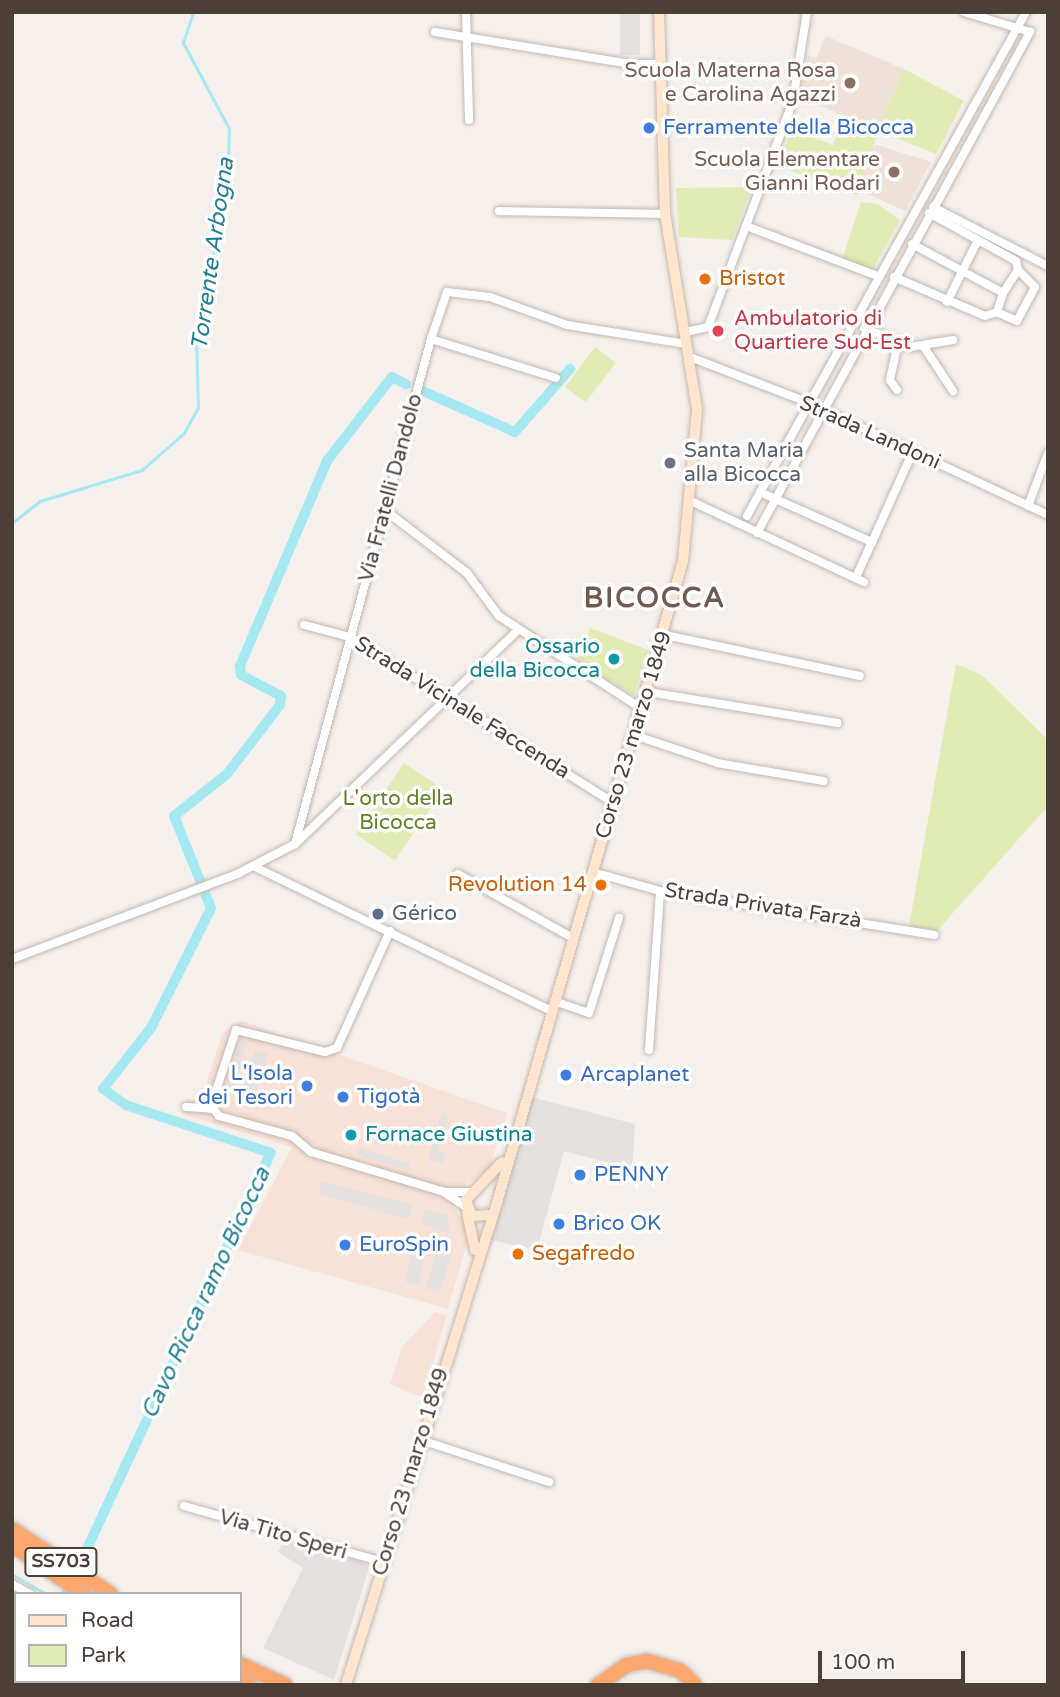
<!DOCTYPE html>
<html>
<head>
<meta charset="utf-8">
<style>
	body { margin:0 }
	#map { position:relative; width:1060px; height:1697px; overflow:hidden; background:#f6f0ec; font-family:"Varela Round",sans-serif }
	div>[style] { position:absolute }
	.commercial>* { inset:0; background:#f8e1d7 }
	.education>* { inset:0; background:#efe1d5 }
	.green>* { inset:0; background:#e1ebb4; transform-origin:0 0 }
	.parking>* { inset:0; background:#e5e1e0; transform-origin:0 0 }
	.stream>* { height:2.5px; margin:-1.25px; padding:0 1.25px; transform-origin:1.25px; border-radius:1.25px; background:#a7e9f3 }
	.canal>* { height:10px; margin:-5px; padding:0 5px; transform-origin:5px; border-radius:5px; background:#a7e9f3 }
	.roads { filter:drop-shadow(0 0 2px #c5b8b0) drop-shadow(0 0 2px #c5b8b0) }
	.street>* { height:8px; margin:-4px; padding:0 4px; transform-origin:4px; border-radius:4px; background:#fff }
	.secondary>* { height:10px; margin:-5px; padding:0 5px; transform-origin:5px; border-radius:5px; background:#ffe5cd }
	.highway>* { height:14px; margin:-7px; padding:0 7px; transform-origin:7px; border-radius:7px; background:#ffa86e }
	.dots>* { width:19px; height:19px; translate:-50% -50%; box-sizing:border-box; border:4px solid #fff; border-radius:50% }
	span { translate:-50% -50%; white-space:nowrap; text-align:center; line-height:1.15; -webkit-text-stroke:7px #fff; paint-order:stroke }
	.shield-label span { padding:2px 5px; background:#fff; border:2px solid; border-radius:5px; -webkit-text-stroke-width:0 }
	.shield-label { font-size:19px; color:#4b3f38; font-weight:700 }
	.education-label { font-size:21px; color:#785e54 }
	.right { translate:-100% -50%; text-align:right }
	.shop-label { font-size:21px; color:#366cbe }
	.left { translate:0 -50%; text-align:left }
	.food-label { font-size:21px; color:#c56008 }
	.health-label { font-size:21px; color:#be3a42 }
	.street-label { font-size:21px; color:#4b3f38 }
	.worship-label { font-size:21px; color:#5b616d }
	.culture-label { font-size:21px; color:#0d838f }
	.park-label { font-size:21px; color:#618028 }
	.service-label { font-size:21px; color:#4e5e75 }
	.water-label { font-size:23px; color:#258192; font-style:italic }
	.district-label { font-size:28px; color:#6e5a4f; font-weight:700; letter-spacing:2px }
	.frame { position:absolute; inset:0; border:14px solid #4b3f38; pointer-events:none }
	.legend { position:absolute; left:14px; top:1592px; width:228px; height:91px; box-sizing:border-box; background:#fff; border:2px solid #b7b2af; margin:0; padding:9px 12px; list-style:none; font-size:21px; color:#4b3f38 }
	.legend li { display:flex; align-items:center; gap:14px; height:35px }
	.legend b { width:35px; border:2px solid #b7b2af }
	.scale { position:absolute; left:818px; top:1651px; width:147px; height:32px; box-sizing:border-box; border:4px solid #4b3f38; border-top:0; padding-left:9px; font-size:21px; line-height:24px; white-space:nowrap; color:#4b3f38; -webkit-text-stroke:5px #fff; paint-order:stroke }
</style>
</head>
<body>
<div id="map">
	<div class="commercial">
		<div style="clip-path:polygon(242px 1021px,507px 1113px,489px 1169px,458px 1189px,452px 1204px,467px 1229px,467px 1243px,448px 1309px,238px 1250px,292px 1147px,182px 1114px,187px 1100px,201px 1100px,222px 1034px)"></div>
		<div style="clip-path:polygon(435px 1312px,447px 1315px,423px 1398px,390px 1384px,402px 1347px)"></div>
	</div>
	<div class="education">
		<div style="clip-path:polygon(826px 36px,904px 69px,879px 131px,800px 97px,808px 56px,816px 58px)"></div>
		<div style="clip-path:polygon(877px 145px,931px 162px,905px 211px,864px 192px,859px 181px,869px 148px)"></div>
	</div>
	<div class="green">
		<div style="clip-path:polygon(904px 69px,964px 101px,936px 154px,879px 131px,859px 181px,864px 192px,855px 195px,779px 166px,791px 130px,833px 145px,844px 117px,879px 130px)"></div>
		<div style="clip-path:polygon(752px 187px,732px 240px,679px 237px,676px 188px)"></div>
		<div style="clip-path:polygon(861px 202px,877px 204px,900px 220px,872px 271px,842px 260px)"></div>
		<div style="left:595px;top:347px;width:26px;height:50px;rotate:37deg"></div>
		<div style="clip-path:polygon(590px 628px,648px 650px,634px 696px,577px 660px)"></div>
		<div style="clip-path:polygon(956px 664px,982px 675px,1048px 740px,1048px 806px,936px 932px,909px 926px)"></div>
		<div style="left:404px;top:763px;width:47px;height:86px;rotate:34deg"></div>
	</div>
	<div class="parking">
		<div style="left:620px;top:12px;width:20px;height:43px"></div>
		<div style="left:241px;top:1041px;width:6px;height:66px;rotate:18deg"></div>
		<div style="left:255px;top:1050px;width:14px;height:54px;rotate:17deg"></div>
		<div style="clip-path:polygon(532px 1097px,635px 1124px,632px 1169px,564px 1151px,537px 1250px,491px 1240px)"></div>
		<div style="clip-path:polygon(442px 1112px,449px 1114px,439px 1151px,446px 1154px,443px 1163px,428px 1159px)"></div>
		<div style="left:359px;top:1148px;width:54px;height:7px;rotate:17deg"></div>
		<div style="left:322px;top:1181px;width:94px;height:14px;rotate:15deg"></div>
		<div style="clip-path:polygon(425px 1209px,447px 1215px,450px 1233px,420px 1224px)"></div>
		<div style="left:415px;top:1235px;width:14px;height:48px;rotate:12deg"></div>
		<div style="left:439px;top:1242px;width:15px;height:48px;rotate:16deg"></div>
		<div style="clip-path:polygon(285px 1540px,370px 1565px,334px 1680px,263px 1648px,303px 1568px,278px 1552px)"></div>
	</div>
	<div class="stream">
		<div style="left:12px;top:523px;width:36px;rotate:-38deg"></div>
		<div style="left:40px;top:501px;width:107px;rotate:-16.9deg"></div>
		<div style="left:142px;top:470px;width:56px;rotate:-41.4deg"></div>
		<div style="left:184px;top:433px;width:29px;rotate:-61deg"></div>
		<div style="left:198px;top:408px;width:72px;rotate:-91.6deg"></div>
		<div style="left:196px;top:336px;width:153px;rotate:-78.3deg"></div>
		<div style="left:227px;top:186px;width:57px;rotate:-88deg"></div>
		<div style="left:229px;top:129px;width:98px;rotate:-118.1deg"></div>
		<div style="left:183px;top:43px;width:33px;rotate:-72deg"></div>
		<div style="left:12px;top:1574px;width:39px;rotate:30deg"></div>
		<div style="left:12px;top:1667px;width:6px;rotate:-45deg"></div>
		<div style="left:187px;top:1681px;width:7px;rotate:34deg"></div>
	</div>
	<div class="canal">
		<div style="left:425px;top:392px;width:98px;rotate:24deg"></div>
		<div style="left:515px;top:432px;width:84px;rotate:-48.9deg"></div>
		<div style="left:66px;top:1594px;width:486px;rotate:-65.1deg"></div>
		<div style="left:271px;top:1153px;width:153px;rotate:-161.7deg"></div>
		<div style="left:126px;top:1105px;width:28px;rotate:-145deg"></div>
		<div style="left:103px;top:1089px;width:78px;rotate:-51.8deg"></div>
		<div style="left:151px;top:1028px;width:134px;rotate:-63.4deg"></div>
		<div style="left:211px;top:908px;width:99px;rotate:-111.9deg"></div>
		<div style="left:174px;top:816px;width:68px;rotate:-38.4deg"></div>
		<div style="left:227px;top:774px;width:87px;rotate:-52.5deg"></div>
		<div style="left:280px;top:705px;width:9px;rotate:-84deg"></div>
		<div style="left:281px;top:696px;width:45px;rotate:-152.3deg"></div>
		<div style="left:241px;top:675px;width:9px;rotate:-96deg"></div>
		<div style="left:240px;top:666px;width:223px;rotate:-67deg"></div>
		<div style="left:327px;top:461px;width:106px;rotate:-52.3deg"></div>
		<div style="left:392px;top:377px;width:16px;rotate:27deg"></div>
	</div>
	<div class="roads">
		<div class="street">
			<div style="left:466px;top:12px;width:108px;rotate:88.4deg"></div>
			<div style="left:435px;top:32px;width:198px;rotate:9.3deg"></div>
			<div style="left:630px;top:64px;width:30px"></div>
			<div style="left:933px;top:207px;width:129px;rotate:27.2deg"></div>
			<div style="left:499px;top:211px;width:166px;rotate:1deg"></div>
			<div style="left:929px;top:213px;width:99px;rotate:28.9deg"></div>
			<div style="left:1016px;top:261px;width:9px;rotate:77deg"></div>
			<div style="left:746px;top:226px;width:143px;rotate:20.8deg"></div>
			<div style="left:912px;top:244px;width:103px;rotate:28.3deg"></div>
			<div style="left:1003px;top:293px;width:27px;rotate:-57deg"></div>
			<div style="left:1018px;top:270px;width:24px;rotate:45deg"></div>
			<div style="left:1035px;top:287px;width:38px;rotate:118deg"></div>
			<div style="left:1017px;top:321px;width:22px;rotate:-156deg"></div>
			<div style="left:997px;top:312px;width:20px;rotate:-72deg"></div>
			<div style="left:894px;top:277px;width:99px;rotate:23.2deg"></div>
			<div style="left:985px;top:316px;width:13px;rotate:-18deg"></div>
			<div style="left:947px;top:302px;width:69px;rotate:-63.4deg"></div>
			<div style="left:864px;top:328px;width:50px;rotate:22.4deg"></div>
			<div style="left:910px;top:347px;width:44px;rotate:-9.2deg"></div>
			<div style="left:685px;top:332px;width:24px;rotate:-12deg"></div>
			<div style="left:708px;top:327px;width:241px;rotate:-69.4deg"></div>
			<div style="left:793px;top:101px;width:90px;rotate:-81.1deg"></div>
			<div style="left:924px;top:347px;width:53px;rotate:56.6deg"></div>
			<div style="left:690px;top:357px;width:128px;rotate:21.1deg"></div>
			<div style="left:809px;top:403px;width:264px;rotate:25.1deg"></div>
			<div style="left:556px;top:378px;width:131px;rotate:-162.7deg"></div>
			<div style="left:431px;top:339px;width:50px;rotate:-71.2deg"></div>
			<div style="left:447px;top:292px;width:43px;rotate:6.6deg"></div>
			<div style="left:490px;top:297px;width:82px;rotate:20deg"></div>
			<div style="left:567px;top:325px;width:121px;rotate:9deg"></div>
			<div style="left:897px;top:390px;width:12px;rotate:-125deg"></div>
			<div style="left:890px;top:380px;width:38px;rotate:-78deg"></div>
			<div style="left:760px;top:492px;width:123px;rotate:24.1deg"></div>
			<div style="left:872px;top:542px;width:100px;rotate:-65.7deg"></div>
			<div style="left:693px;top:502px;width:189px;rotate:25.1deg"></div>
			<div style="left:1028px;top:506px;width:57px;rotate:-69.3deg"></div>
			<div style="left:386px;top:511px;width:102px;rotate:37.4deg"></div>
			<div style="left:467px;top:573px;width:54px;rotate:53.3deg"></div>
			<div style="left:499px;top:616px;width:171px;rotate:33deg"></div>
			<div style="left:747px;top:516px;width:576px;rotate:-61.03deg"></div>
			<div style="left:757px;top:533px;width:571px;rotate:-61.41deg"></div>
			<div style="left:1030px;top:32px;width:69px;rotate:-163.1deg"></div>
			<div style="left:858px;top:573px;width:34px;rotate:-66deg"></div>
			<div style="left:304px;top:625px;width:48px;rotate:14.6deg"></div>
			<div style="left:350px;top:637px;width:312px;rotate:32.2deg"></div>
			<div style="left:665px;top:635px;width:199px;rotate:11.9deg"></div>
			<div style="left:648px;top:692px;width:192px;rotate:9.3deg"></div>
			<div style="left:634px;top:735px;width:88px;rotate:18.6deg"></div>
			<div style="left:717px;top:763px;width:108px;rotate:9.6deg"></div>
			<div style="left:295px;top:844px;width:523px;rotate:-74.93deg"></div>
			<div style="left:253px;top:866px;width:331px;rotate:25.9deg"></div>
			<div style="left:593px;top:872px;width:70px;rotate:15.8deg"></div>
			<div style="left:660px;top:891px;width:278px;rotate:9.1deg"></div>
			<div style="left:458px;top:874px;width:132px;rotate:29.1deg"></div>
			<div style="left:390px;top:931px;width:128px;rotate:114.4deg"></div>
			<div style="left:337px;top:1048px;width:13px;rotate:162deg"></div>
			<div style="left:325px;top:1052px;width:92px;rotate:-166.1deg"></div>
			<div style="left:236px;top:1030px;width:80px;rotate:108.2deg"></div>
			<div style="left:211px;top:1106px;width:13px;rotate:51deg"></div>
			<div style="left:219px;top:1116px;width:76px;rotate:15.3deg"></div>
			<div style="left:292px;top:1136px;width:25px;rotate:40deg"></div>
			<div style="left:311px;top:1152px;width:139px;rotate:16.7deg"></div>
			<div style="left:12px;top:959px;width:243px;rotate:-20.7deg"></div>
			<div style="left:239px;top:873px;width:63px;rotate:-27.4deg"></div>
			<div style="left:295px;top:844px;width:310px;rotate:-43.8deg"></div>
			<div style="left:554px;top:1001px;width:37px;rotate:19deg"></div>
			<div style="left:589px;top:1013px;width:100px;rotate:-72.5deg"></div>
			<div style="left:649px;top:1050px;width:159px;rotate:-86deg"></div>
			<div style="left:186px;top:1107px;width:26px;rotate:4deg"></div>
			<div style="left:466px;top:1207px;width:27px;rotate:-146deg"></div>
			<div style="left:444px;top:1192px;width:26px"></div>
			<div style="left:421px;top:1440px;width:135px;rotate:18.2deg"></div>
			<div style="left:184px;top:1506px;width:207px;rotate:15.7deg"></div>
			<div style="left:12px;top:1584px;width:21px;rotate:29deg"></div>
			<div style="left:174px;top:1681px;width:7px;rotate:34deg"></div>
		</div>
		<div class="secondary">
			<div style="left:467px;top:1212px;width:39px;rotate:78deg"></div>
			<div style="left:491px;top:1215px;width:19px;rotate:177deg"></div>
			<div style="left:472px;top:1216px;width:17px;rotate:-111deg"></div>
			<div style="left:466px;top:1200px;width:52px;rotate:-46.5deg"></div>
			<div style="left:346px;top:1685px;width:502px;rotate:-72.61deg"></div>
			<div style="left:496px;top:1206px;width:672px;rotate:-73.83deg"></div>
			<div style="left:683px;top:561px;width:153px;rotate:-84.7deg"></div>
			<div style="left:697px;top:409px;width:198px;rotate:-99.3deg"></div>
			<div style="left:665px;top:214px;width:202px;rotate:-91.7deg"></div>
		</div>
		<div class="highway">
			<div style="left:12px;top:1529px;width:118px;rotate:33.3deg"></div>
			<div style="left:12px;top:1545px;width:87px;rotate:34.2deg"></div>
			<div style="left:240px;top:1664px;width:50px;rotate:25deg"></div>
			<div style="left:240px;top:1680px;width:10px;rotate:29deg"></div>
			<div style="left:598px;top:1685px;width:35px;rotate:-35deg"></div>
			<div style="left:627px;top:1665px;width:20px;rotate:-11deg"></div>
			<div style="left:647px;top:1661px;width:35px;rotate:16deg"></div>
			<div style="left:681px;top:1671px;width:20px;rotate:45deg"></div>
		</div>
	</div>
	<div class="dots">
		<div style="left:850px;top:83px;background:#8d6e63"></div>
		<div style="left:649px;top:128px;background:#3f7fe0"></div>
		<div style="left:894px;top:172px;background:#8d6e63"></div>
		<div style="left:705px;top:279px;background:#e8710a"></div>
		<div style="left:718px;top:331px;background:#e0444e"></div>
		<div style="left:670px;top:463px;background:#6b7280"></div>
		<div style="left:614px;top:659px;background:#0f9aa8"></div>
		<div style="left:601px;top:885px;background:#e8710a"></div>
		<div style="left:378px;top:914px;background:#5c6f8a"></div>
		<div style="left:566px;top:1075px;background:#3f7fe0"></div>
		<div style="left:307px;top:1086px;background:#3f7fe0"></div>
		<div style="left:343px;top:1097px;background:#3f7fe0"></div>
		<div style="left:351px;top:1135px;background:#0f9aa8"></div>
		<div style="left:580px;top:1175px;background:#3f7fe0"></div>
		<div style="left:559px;top:1224px;background:#3f7fe0"></div>
		<div style="left:345px;top:1245px;background:#3f7fe0"></div>
		<div style="left:518px;top:1254px;background:#e8710a"></div>
	</div>
	<div class="shield-label">
		<span style="left:61px;top:1562px">SS703</span>
	</div>
	<div class="education-label">
		<span class="right" style="left:836px;top:83px">Scuola Materna Rosa<br>e Carolina Agazzi</span>
		<span class="right" style="left:880px;top:172px">Scuola Elementare<br>Gianni Rodari</span>
	</div>
	<div class="shop-label">
		<span class="left" style="left:663px;top:128px">Ferramente della Bicocca</span>
		<span class="right" style="left:293px;top:1086px">L'Isola<br>dei Tesori</span>
		<span class="left" style="left:580px;top:1075px">Arcaplanet</span>
		<span class="left" style="left:357px;top:1097px">Tigotà</span>
		<span class="left" style="left:594px;top:1175px">PENNY</span>
		<span class="left" style="left:573px;top:1224px">Brico OK</span>
		<span class="left" style="left:359px;top:1245px">EuroSpin</span>
	</div>
	<div class="food-label">
		<span class="left" style="left:719px;top:279px">Bristot</span>
		<span class="right" style="left:587px;top:885px">Revolution 14</span>
		<span class="left" style="left:532px;top:1254px">Segafredo</span>
	</div>
	<div class="health-label">
		<span class="left" style="left:734px;top:331px">Ambulatorio di<br>Quartiere Sud-Est</span>
	</div>
	<div class="street-label">
		<span style="left:870px;top:433px;rotate:24deg">Strada Landoni</span>
		<span style="left:391px;top:488px;rotate:-75deg">Via Fratelli Dandolo</span>
		<span style="left:462px;top:708px;rotate:32deg">Strada Vicinale Faccenda</span>
		<span style="left:634px;top:735px;rotate:-73deg">Corso 23 marzo 1849</span>
		<span style="left:763px;top:906px;rotate:9deg">Strada Privata Farzà</span>
		<span style="left:411px;top:1472px;rotate:-73deg">Corso 23 marzo 1849</span>
		<span style="left:283px;top:1535px;rotate:16deg">Via Tito Speri</span>
	</div>
	<div class="worship-label">
		<span class="left" style="left:684px;top:463px">Santa Maria<br>alla Bicocca</span>
	</div>
	<div class="culture-label">
		<span class="right" style="left:600px;top:659px">Ossario<br>della Bicocca</span>
		<span class="left" style="left:365px;top:1135px">Fornace Giustina</span>
	</div>
	<div class="park-label">
		<span style="left:398px;top:811px">L'orto della<br>Bicocca</span>
	</div>
	<div class="service-label">
		<span class="left" style="left:392px;top:914px">Gérico</span>
	</div>
	<div class="water-label">
		<span style="left:213px;top:254px;rotate:-82deg">Torrente Arbogna</span>
		<span style="left:206px;top:1293px;rotate:-65deg">Cavo Ricca ramo Bicocca</span>
	</div>
	<div class="district-label">
		<span style="left:655px;top:598px">BICOCCA</span>
	</div>
	<div class="frame"></div>
	<ul class="legend">
	<li><b style="height:9px;background:#ffe5cd"></b>Road</li>
	<li><b style="height:19px;background:#e1ebb4"></b>Park</li>
	</ul>
	<div class="scale">100 m</div>
</div>
</body>
</html>
